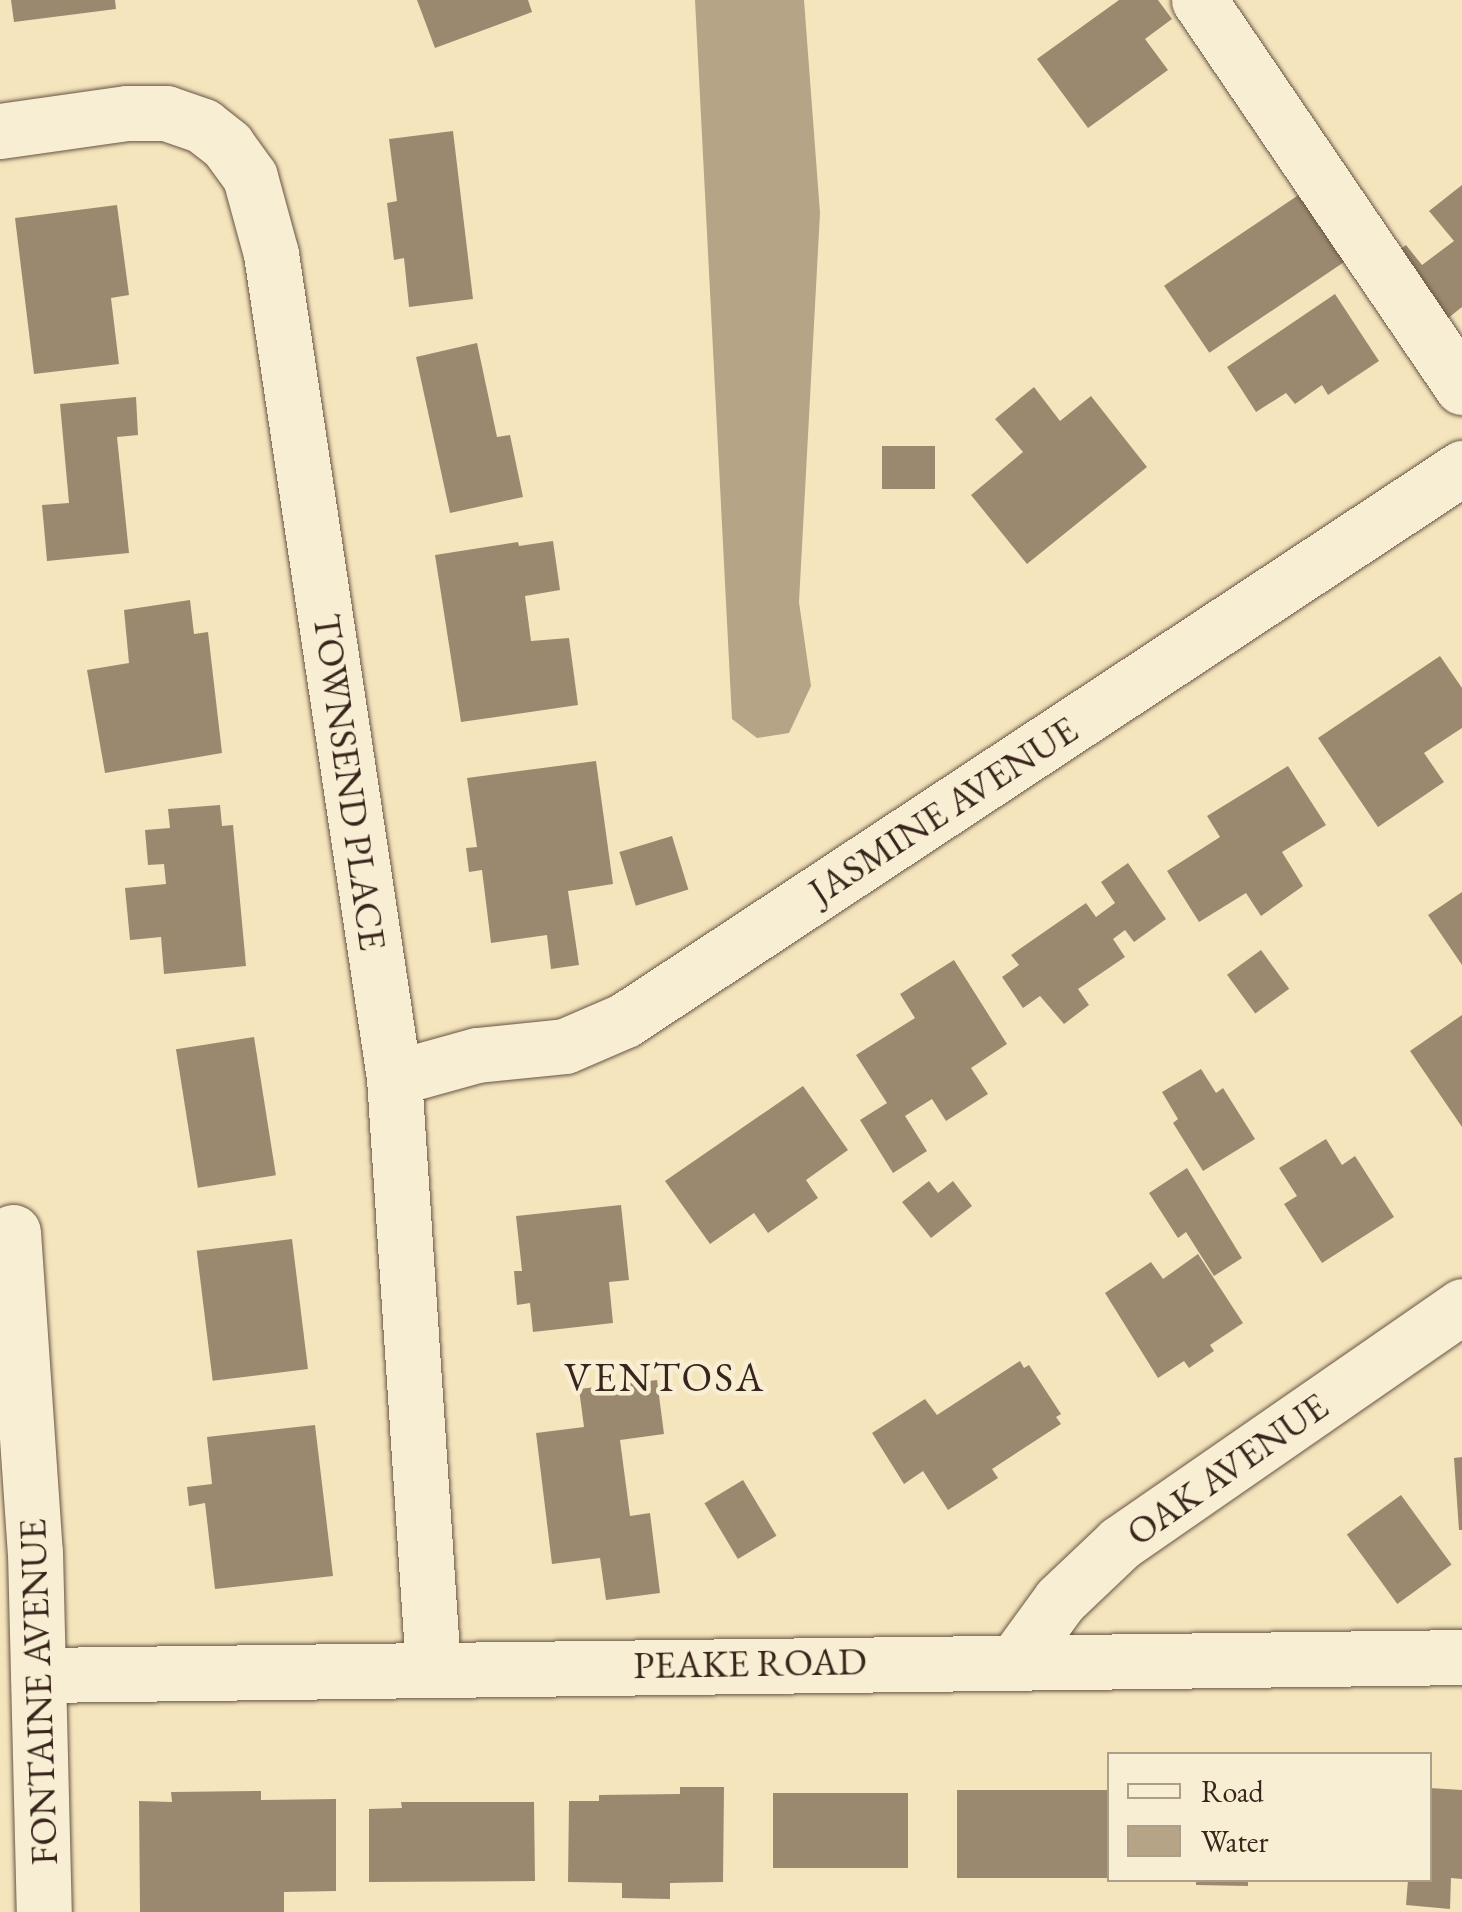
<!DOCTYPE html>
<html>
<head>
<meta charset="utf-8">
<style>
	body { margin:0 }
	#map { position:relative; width:1462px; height:1912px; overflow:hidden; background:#f5e5bd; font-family:"EB Garamond",serif }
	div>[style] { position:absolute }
	.water>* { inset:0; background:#b5a486 }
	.building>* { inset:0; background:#9b896f; transform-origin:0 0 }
	.roads { filter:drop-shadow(0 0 2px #685544) drop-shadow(0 0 2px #685544) }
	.minor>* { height:55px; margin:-27.5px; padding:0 27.5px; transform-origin:27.5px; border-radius:27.5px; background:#f8eed4 }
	span { translate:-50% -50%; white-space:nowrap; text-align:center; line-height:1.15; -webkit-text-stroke:9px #f8eed4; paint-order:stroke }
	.street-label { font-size:38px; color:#39251b }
	.neighbourhood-label { font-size:40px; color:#39251b; letter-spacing:2.5px }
	.legend { position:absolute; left:1107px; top:1752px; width:325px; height:130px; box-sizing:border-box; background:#f8eed4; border:2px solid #ac9e8a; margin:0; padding:12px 18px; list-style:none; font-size:30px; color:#39251b }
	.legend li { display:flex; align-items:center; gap:20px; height:50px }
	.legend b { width:50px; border:2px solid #ac9e8a }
</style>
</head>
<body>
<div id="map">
	<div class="water">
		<div style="clip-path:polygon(695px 0,804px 0,820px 213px,799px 602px,811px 686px,789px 733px,757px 738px,732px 719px)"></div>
	</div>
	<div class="building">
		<div style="clip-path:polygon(11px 0,115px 0,116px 9px,14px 22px)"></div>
		<div style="clip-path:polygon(417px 0,528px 0,532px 12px,435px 48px)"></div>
		<div style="clip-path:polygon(1119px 0,1158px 0,1172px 19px,1145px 39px,1168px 70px,1088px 128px,1037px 59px)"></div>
		<div style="clip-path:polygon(453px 131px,473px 299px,409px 307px,404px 258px,394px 260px,387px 203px,397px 201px,389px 139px)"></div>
		<div style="clip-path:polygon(1462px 185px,1462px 307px,1442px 323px,1390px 257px,1406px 245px,1422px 265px,1454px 241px,1429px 211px)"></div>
		<div style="left:1300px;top:194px;width:81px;height:164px;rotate:56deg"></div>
		<div style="clip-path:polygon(117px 205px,129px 295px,111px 298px,119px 364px,34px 374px,15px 218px)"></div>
		<div style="clip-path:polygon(1335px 294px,1379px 361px,1328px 395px,1322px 385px,1295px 404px,1286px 393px,1256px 412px,1227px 367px)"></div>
		<div style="clip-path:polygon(477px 343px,497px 437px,510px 435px,523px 497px,450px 513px,416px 357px)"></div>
		<div style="clip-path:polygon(1034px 387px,1060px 421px,1091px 396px,1147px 467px,1027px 564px,971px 495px,1023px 452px,995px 419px)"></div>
		<div style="clip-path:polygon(136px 397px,138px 435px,117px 437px,129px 553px,47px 561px,42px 505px,69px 503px,60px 404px)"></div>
		<div style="left:882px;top:446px;width:53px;height:43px"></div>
		<div style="clip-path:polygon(553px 541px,560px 590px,525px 596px,531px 641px,569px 638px,578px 705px,461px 722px,435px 555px,518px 542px,519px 546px)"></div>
		<div style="clip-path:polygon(190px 600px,194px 634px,208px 632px,222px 753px,105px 773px,87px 670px,129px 663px,124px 610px)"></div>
		<div style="clip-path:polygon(1440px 656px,1462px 688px,1462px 728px,1424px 753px,1444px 782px,1378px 827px,1318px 738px)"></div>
		<div style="clip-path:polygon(596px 761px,613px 884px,568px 891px,579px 965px,551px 969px,547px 935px,491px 943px,482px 870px,469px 872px,466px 848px,477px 847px,467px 778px)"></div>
		<div style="clip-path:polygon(1288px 766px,1326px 825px,1282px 852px,1303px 886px,1261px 916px,1246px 893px,1199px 922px,1167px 871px,1220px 837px,1207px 816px)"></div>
		<div style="clip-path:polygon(220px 805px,222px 826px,233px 825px,246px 966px,164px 974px,161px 937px,130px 940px,125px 888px,166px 884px,164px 864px,148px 865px,145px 830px,170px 828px,168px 809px)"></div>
		<div style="left:672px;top:836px;width:56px;height:55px;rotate:73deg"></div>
		<div style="clip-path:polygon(1128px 863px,1166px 919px,1134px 942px,1125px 930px,1113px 939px,1125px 957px,1078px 989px,1089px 1005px,1064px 1024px,1040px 996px,1023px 1008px,1002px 977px,1019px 965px,1011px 955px,1086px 903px,1096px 917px,1115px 903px,1101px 882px)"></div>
		<div style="clip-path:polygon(1462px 892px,1462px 965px,1428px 915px)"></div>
		<div style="left:1261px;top:950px;width:48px;height:42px;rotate:54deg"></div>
		<div style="clip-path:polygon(954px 960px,1007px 1044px,971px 1068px,988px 1094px,946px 1121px,932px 1099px,905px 1116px,927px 1151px,893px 1173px,860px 1120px,887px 1103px,856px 1055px,915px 1018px,900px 994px)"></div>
		<div style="clip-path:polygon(1462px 1015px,1462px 1127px,1410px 1051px)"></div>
		<div style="left:254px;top:1037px;width:140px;height:79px;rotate:81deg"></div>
		<div style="clip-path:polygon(1201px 1069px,1216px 1093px,1223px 1088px,1255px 1139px,1203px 1171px,1173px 1123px,1178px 1119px,1162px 1092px)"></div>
		<div style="clip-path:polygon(803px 1086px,848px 1150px,806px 1180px,818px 1198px,768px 1233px,754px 1213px,710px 1244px,665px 1181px)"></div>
		<div style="clip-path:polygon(1326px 1139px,1342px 1165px,1355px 1156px,1394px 1217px,1322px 1263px,1284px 1204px,1297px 1196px,1279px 1168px)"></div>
		<div style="clip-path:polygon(1187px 1168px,1242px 1258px,1214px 1276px,1186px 1232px,1178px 1238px,1149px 1193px)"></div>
		<div style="clip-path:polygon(929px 1181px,938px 1193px,953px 1181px,972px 1206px,931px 1238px,902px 1202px)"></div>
		<div style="clip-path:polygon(621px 1205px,629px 1280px,609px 1282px,613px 1323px,533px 1332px,530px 1303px,517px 1305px,514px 1271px,522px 1271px,516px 1216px)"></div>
		<div style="left:292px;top:1239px;width:131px;height:96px;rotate:83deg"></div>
		<div style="clip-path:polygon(1198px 1254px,1243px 1323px,1210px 1345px,1214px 1351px,1189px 1368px,1184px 1361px,1158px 1378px,1105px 1293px,1151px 1262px,1163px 1279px)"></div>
		<div style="clip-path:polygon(1020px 1361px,1024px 1368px,1029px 1365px,1061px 1414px,1056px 1417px,1061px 1424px,992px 1469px,998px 1478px,948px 1510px,923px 1471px,904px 1484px,872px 1433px,925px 1399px,937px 1415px)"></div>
		<div style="clip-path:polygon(657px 1380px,664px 1434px,620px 1440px,630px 1516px,650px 1513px,660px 1593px,606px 1600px,600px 1558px,552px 1564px,536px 1433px,584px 1427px,579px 1389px)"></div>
		<div style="clip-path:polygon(315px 1425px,333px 1576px,215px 1589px,205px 1503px,189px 1506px,187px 1487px,212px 1484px,207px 1437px)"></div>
		<div style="clip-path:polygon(1462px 1457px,1462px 1530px,1459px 1530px,1454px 1458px)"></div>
		<div style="left:743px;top:1480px;width:65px;height:45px;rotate:59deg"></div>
		<div style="left:1401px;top:1495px;width:86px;height:67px;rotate:54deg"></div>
		<div style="clip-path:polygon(680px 1787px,724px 1787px,723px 1882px,670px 1883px,670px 1899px,622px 1898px,622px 1883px,568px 1882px,569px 1801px,599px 1801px,599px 1795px,680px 1794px)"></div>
		<div style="clip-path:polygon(1430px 1788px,1462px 1790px,1462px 1879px,1451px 1878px,1450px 1909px,1406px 1905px,1408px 1880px,1430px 1880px)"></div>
		<div style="left:1110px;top:1790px;width:88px;height:153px;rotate:90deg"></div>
		<div style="clip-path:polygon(261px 1791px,261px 1800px,336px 1799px,336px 1891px,284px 1892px,284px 1912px,140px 1912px,139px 1801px,172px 1802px,171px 1792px)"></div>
		<div style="left:773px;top:1793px;width:135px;height:75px"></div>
		<div style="clip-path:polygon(401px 1802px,534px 1802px,535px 1881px,369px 1882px,369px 1809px,402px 1808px)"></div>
		<div style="clip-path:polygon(1196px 1880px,1248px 1880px,1248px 1886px,1196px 1885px)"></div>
	</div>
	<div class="roads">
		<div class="minor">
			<div style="left:1199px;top:0;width:468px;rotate:55.8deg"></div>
			<div style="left:0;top:131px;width:128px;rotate:-8.1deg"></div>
			<div style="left:127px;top:113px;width:39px"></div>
			<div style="left:166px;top:113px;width:39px;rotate:19deg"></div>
			<div style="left:203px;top:126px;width:31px;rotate:38deg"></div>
			<div style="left:227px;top:145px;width:39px;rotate:54deg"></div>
			<div style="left:250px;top:177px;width:80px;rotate:74.7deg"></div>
			<div style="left:271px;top:254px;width:833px;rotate:81.51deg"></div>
			<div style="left:394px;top:1078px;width:591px;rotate:86.22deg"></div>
			<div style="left:394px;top:1078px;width:86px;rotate:-15.5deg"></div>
			<div style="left:477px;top:1055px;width:88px;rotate:-5.8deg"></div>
			<div style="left:565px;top:1046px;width:65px;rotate:-23.4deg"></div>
			<div style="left:625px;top:1020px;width:1003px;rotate:-33.4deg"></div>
			<div style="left:13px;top:1232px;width:321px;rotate:86.1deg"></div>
			<div style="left:35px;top:1552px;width:360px;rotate:88.6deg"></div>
			<div style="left:1017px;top:1659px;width:73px;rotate:-53.9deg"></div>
			<div style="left:1060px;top:1600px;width:83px;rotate:-43.5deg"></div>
			<div style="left:1120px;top:1543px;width:416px;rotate:-34.7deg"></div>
			<div style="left:38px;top:1675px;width:1424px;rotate:-0.72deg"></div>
		</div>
	</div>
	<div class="street-label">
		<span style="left:350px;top:782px;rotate:82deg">TOWNSEND PLACE</span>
		<span style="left:943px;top:810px;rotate:-33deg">JASMINE AVENUE</span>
		<span style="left:1227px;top:1469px;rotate:-35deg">OAK AVENUE</span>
		<span style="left:750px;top:1663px;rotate:-1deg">PEAKE ROAD</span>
		<span style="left:38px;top:1692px;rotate:-92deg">FONTAINE AVENUE</span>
	</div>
	<div class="neighbourhood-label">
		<span style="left:665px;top:1377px">VENTOSA</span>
	</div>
	<ul class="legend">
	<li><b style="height:12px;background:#f8eed4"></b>Road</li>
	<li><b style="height:28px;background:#b5a486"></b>Water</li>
	</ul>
</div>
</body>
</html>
